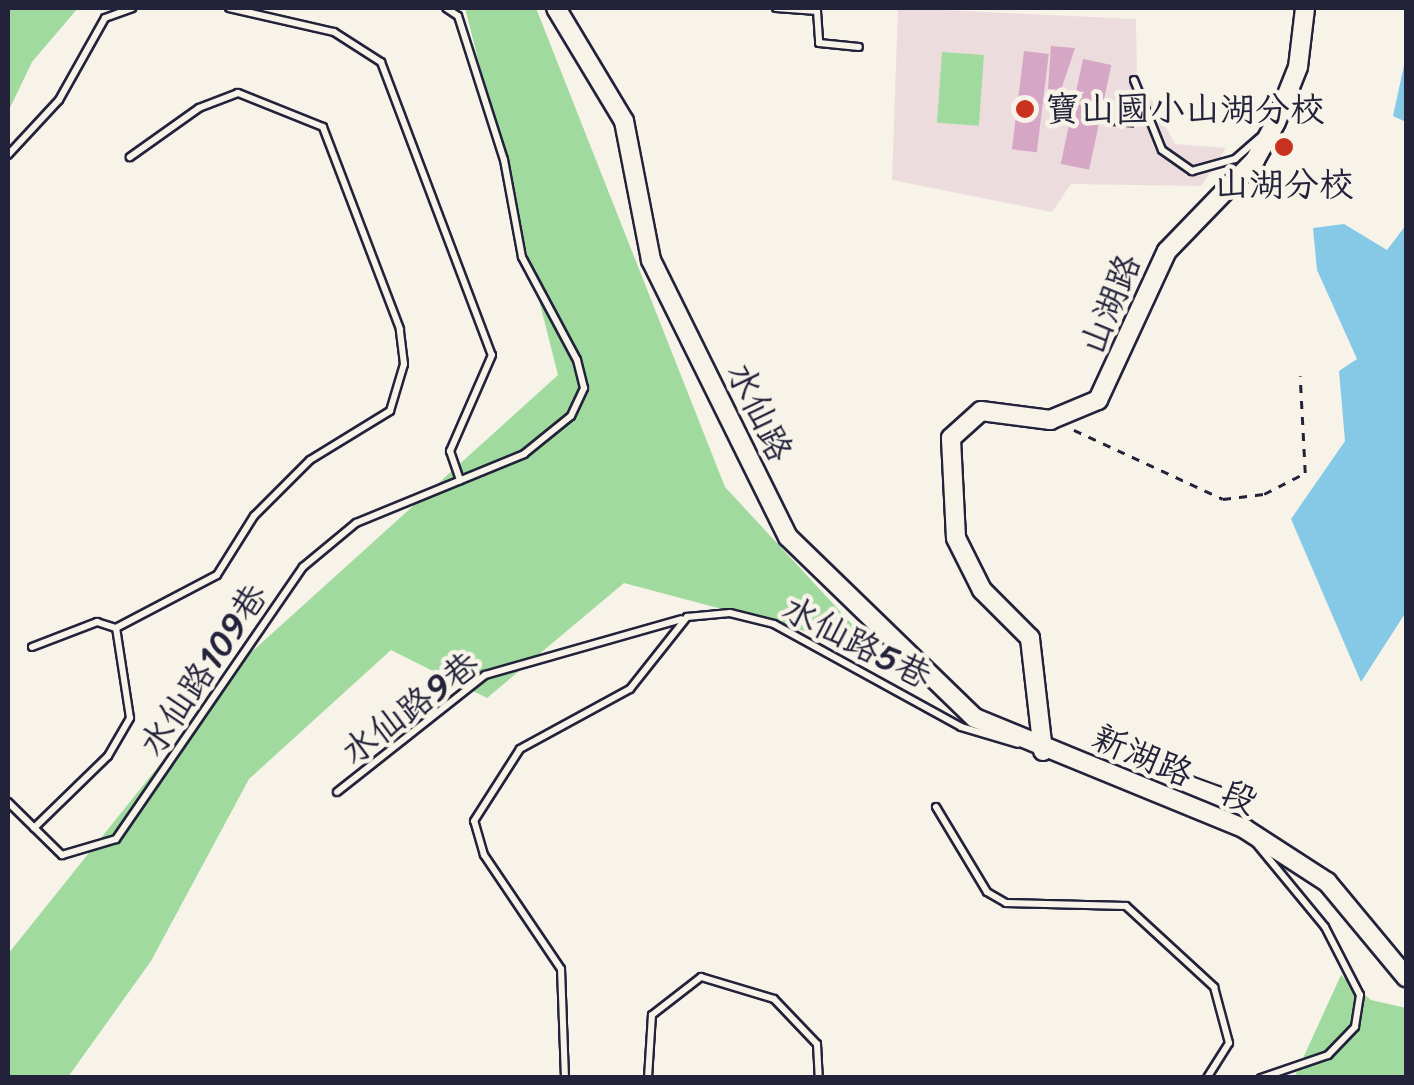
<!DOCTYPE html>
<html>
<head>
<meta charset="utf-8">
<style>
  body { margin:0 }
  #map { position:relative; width:1414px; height:1085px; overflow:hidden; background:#f7f3e8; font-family:Sriracha,"LXGW WenKai TC",sans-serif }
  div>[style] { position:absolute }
  .built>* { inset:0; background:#eddcde }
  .green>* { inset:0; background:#a1da9f; transform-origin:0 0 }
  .water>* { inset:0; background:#86c9e7 }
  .building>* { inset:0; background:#d6a6c5; transform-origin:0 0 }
  .path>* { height:2.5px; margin-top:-1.25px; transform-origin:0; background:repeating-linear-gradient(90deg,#22223b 0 8px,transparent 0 16px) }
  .roads { filter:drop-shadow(2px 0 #22223b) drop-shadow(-2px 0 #22223b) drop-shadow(0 2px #22223b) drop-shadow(0 -2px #22223b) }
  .service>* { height:6px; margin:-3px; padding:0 3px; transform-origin:3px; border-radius:3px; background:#f7f3e8 }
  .tertiary>* { height:18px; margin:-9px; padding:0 9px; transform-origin:9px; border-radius:9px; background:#f7f3e8 }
  .dots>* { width:28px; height:28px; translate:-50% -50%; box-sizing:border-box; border:5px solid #f7f3e8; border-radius:50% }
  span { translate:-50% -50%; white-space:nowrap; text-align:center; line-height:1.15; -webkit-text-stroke:9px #f7f3e8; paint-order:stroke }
  .poi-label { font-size:35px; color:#22223b }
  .left { translate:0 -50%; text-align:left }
  .street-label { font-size:35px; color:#22223b }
  .frame { position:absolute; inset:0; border:10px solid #22223b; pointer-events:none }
</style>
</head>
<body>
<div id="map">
  <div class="built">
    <div style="clip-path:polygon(898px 8px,1136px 19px,1137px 74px,1175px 144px,1226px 148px,1201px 186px,1071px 184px,1052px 212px,892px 180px)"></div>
  </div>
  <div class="green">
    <div style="clip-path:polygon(8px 8px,78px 8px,32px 62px,8px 112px)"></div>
    <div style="clip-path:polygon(465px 8px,536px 8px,725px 487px,876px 650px,624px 583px,487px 698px,391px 650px,249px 779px,151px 961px,68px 1077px,8px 1078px,8px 954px,246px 657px,558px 375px)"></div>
    <div style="left:942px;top:52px;width:42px;height:71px;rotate:4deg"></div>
    <div style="clip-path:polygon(1341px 975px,1371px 1000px,1406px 1008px,1406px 1077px,1294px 1078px)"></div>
  </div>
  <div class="water">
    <div style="clip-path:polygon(1406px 56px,1406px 122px,1393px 116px)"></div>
    <div style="clip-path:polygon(1344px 224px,1387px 250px,1406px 225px,1406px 612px,1361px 682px,1291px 519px,1345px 441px,1339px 371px,1357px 359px,1317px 270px,1313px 228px)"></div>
  </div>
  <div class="building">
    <div style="clip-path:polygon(1051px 46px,1075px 48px,1061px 90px,1048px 89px)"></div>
    <div style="left:1024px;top:51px;width:25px;height:99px;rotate:7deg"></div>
    <div style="left:1083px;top:59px;width:29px;height:107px;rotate:12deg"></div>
  </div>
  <div class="path">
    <div style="left:1110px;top:124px;width:31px;rotate:4deg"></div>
    <div style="left:1074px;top:430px;width:164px;rotate:24.8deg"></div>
    <div style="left:1223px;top:499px;width:41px;rotate:-7deg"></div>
    <div style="left:1264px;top:494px;width:46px;rotate:-27.1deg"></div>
    <div style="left:1305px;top:473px;width:97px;rotate:-93deg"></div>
  </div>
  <div class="roads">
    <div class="service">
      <div style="left:229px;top:8px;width:108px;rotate:12.9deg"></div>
      <div style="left:334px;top:32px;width:56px;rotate:32.6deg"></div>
      <div style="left:381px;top:62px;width:313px;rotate:69.3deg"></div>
      <div style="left:492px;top:355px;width:105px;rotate:113.6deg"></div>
      <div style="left:450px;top:451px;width:31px;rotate:71deg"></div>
      <div style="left:776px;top:8px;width:41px;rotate:4.2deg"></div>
      <div style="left:817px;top:11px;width:32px;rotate:86deg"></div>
      <div style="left:819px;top:43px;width:40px;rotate:5.7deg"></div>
      <div style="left:1134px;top:80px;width:75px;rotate:68.2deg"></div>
      <div style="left:1162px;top:150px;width:37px;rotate:35deg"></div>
      <div style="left:1192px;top:171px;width:45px;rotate:-15.6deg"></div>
      <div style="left:1235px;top:159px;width:33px;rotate:-41deg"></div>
      <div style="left:8px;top:155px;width:75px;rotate:-47.2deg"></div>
      <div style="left:59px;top:100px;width:94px;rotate:-60.7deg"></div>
      <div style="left:105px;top:18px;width:29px;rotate:-20deg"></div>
      <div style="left:32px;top:647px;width:70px;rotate:-21deg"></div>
      <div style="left:97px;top:622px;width:20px;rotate:18deg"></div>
      <div style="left:337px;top:792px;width:189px;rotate:-38.3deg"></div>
      <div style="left:485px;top:675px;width:204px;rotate:-15.9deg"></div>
      <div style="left:8px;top:802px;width:76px;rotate:44.5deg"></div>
      <div style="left:62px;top:855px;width:56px;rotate:-16.5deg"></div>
      <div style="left:116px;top:839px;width:330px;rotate:-55.5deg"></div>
      <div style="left:303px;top:567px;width:69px;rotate:-39.7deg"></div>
      <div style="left:356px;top:523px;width:182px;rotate:-22.3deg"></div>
      <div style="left:524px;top:454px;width:60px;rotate:-39deg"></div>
      <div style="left:571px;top:416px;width:31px;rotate:-65deg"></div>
      <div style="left:584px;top:388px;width:29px;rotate:-104deg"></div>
      <div style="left:577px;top:360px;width:117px;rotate:-118.1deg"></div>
      <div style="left:522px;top:257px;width:99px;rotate:-100.5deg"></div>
      <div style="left:504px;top:160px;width:151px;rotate:-107.7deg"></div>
      <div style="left:458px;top:16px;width:14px;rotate:-146deg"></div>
      <div style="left:936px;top:807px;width:99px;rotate:59deg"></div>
      <div style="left:987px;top:892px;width:22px;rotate:30deg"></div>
      <div style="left:1006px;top:903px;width:120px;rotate:1.4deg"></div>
      <div style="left:1126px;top:906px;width:120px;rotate:42.6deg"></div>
      <div style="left:1214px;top:987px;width:58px;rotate:75deg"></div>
      <div style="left:1229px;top:1043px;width:41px;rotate:122.2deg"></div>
      <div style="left:34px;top:828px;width:103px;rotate:-44.2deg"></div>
      <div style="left:108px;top:756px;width:44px;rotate:-59.9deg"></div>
      <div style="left:130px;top:718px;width:91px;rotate:-98.8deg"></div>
      <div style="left:116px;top:628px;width:114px;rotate:-27.7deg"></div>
      <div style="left:217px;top:575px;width:70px;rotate:-57.9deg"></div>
      <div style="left:254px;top:516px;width:79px;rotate:-45deg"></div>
      <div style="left:310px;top:460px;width:94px;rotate:-31.5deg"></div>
      <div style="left:390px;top:411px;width:49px;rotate:-73.4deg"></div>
      <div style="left:404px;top:364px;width:35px;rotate:-97deg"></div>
      <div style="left:400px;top:329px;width:216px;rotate:-110.9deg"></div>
      <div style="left:323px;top:127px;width:92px;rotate:-158.2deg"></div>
      <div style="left:238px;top:93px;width:42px;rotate:159deg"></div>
      <div style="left:199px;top:108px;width:85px;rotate:144.6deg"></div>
      <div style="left:1255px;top:842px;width:110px;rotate:50.5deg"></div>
      <div style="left:1325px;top:927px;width:76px;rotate:62.8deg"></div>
      <div style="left:1360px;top:995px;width:32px;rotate:99deg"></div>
      <div style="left:1355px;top:1027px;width:39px;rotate:134deg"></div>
      <div style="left:1328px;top:1055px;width:71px;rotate:161.1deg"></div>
      <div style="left:565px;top:1078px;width:109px;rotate:-92.1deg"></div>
      <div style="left:561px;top:969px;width:138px;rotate:-124deg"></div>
      <div style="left:484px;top:855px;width:35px;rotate:-106deg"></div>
      <div style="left:474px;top:821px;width:85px;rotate:-57.4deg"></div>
      <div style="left:520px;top:749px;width:125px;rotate:-28.6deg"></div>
      <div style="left:630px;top:689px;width:92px;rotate:-51.6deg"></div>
      <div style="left:687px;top:617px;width:43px;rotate:-5.3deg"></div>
      <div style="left:730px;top:613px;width:45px;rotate:14deg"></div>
      <div style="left:774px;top:624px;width:213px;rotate:28.8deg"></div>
      <div style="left:961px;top:727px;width:59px;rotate:16.6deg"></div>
      <div style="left:648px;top:1078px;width:63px;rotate:-86.4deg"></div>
      <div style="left:652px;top:1015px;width:62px;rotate:-37.8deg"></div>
      <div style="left:701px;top:977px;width:76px;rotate:16.8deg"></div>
      <div style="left:774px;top:999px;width:62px;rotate:46.3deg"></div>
      <div style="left:817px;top:1044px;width:34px;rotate:87deg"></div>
    </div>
    <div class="tertiary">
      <div style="left:556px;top:8px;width:132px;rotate:59deg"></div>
      <div style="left:624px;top:121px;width:142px;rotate:79deg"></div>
      <div style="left:651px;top:260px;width:309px;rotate:63.7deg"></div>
      <div style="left:788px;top:537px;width:260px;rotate:44.1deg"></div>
      <div style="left:975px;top:718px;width:292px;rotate:22.3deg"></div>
      <div style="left:1245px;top:829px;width:98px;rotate:32.9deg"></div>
      <div style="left:1327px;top:882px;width:124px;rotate:50.3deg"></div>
      <div style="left:1043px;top:751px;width:114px;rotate:-96.6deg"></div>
      <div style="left:1030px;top:638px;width:68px;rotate:-135deg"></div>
      <div style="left:982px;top:590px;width:58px;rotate:-116.6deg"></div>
      <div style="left:956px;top:538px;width:100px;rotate:-92.9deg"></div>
      <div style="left:951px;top:438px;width:40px;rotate:-42deg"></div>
      <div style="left:981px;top:411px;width:70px;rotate:7.4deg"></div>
      <div style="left:1050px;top:420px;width:52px;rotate:-22.6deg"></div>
      <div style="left:1098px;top:400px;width:164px;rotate:-65.2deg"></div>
      <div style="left:1167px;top:251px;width:127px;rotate:-46deg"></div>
      <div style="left:1255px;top:160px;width:43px;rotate:-61.1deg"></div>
      <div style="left:1276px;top:122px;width:59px;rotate:-68.2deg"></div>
      <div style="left:1298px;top:67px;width:59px;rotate:-83.2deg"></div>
    </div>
  </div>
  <div class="dots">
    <div style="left:1025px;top:109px;background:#c8321e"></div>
    <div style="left:1284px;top:147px;background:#c8321e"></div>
  </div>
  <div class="poi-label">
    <span class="left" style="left:1045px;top:109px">寶山國小山湖分校</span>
    <span style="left:1284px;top:184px">山湖分校</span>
  </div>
  <div class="street-label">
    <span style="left:1110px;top:304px;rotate:-68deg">山湖路</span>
    <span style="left:760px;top:412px;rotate:64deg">水仙路</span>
    <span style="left:857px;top:642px;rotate:27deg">水仙路5巷</span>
    <span style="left:203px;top:670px;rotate:-56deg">水仙路109巷</span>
    <span style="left:410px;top:708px;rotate:-37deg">水仙路9巷</span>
    <span style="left:1175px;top:769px;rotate:23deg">新湖路一段</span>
  </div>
  <div class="frame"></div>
</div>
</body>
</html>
